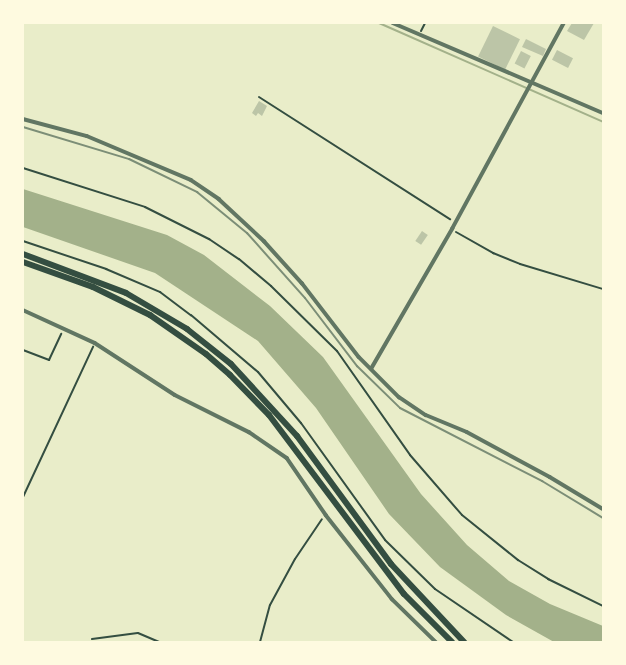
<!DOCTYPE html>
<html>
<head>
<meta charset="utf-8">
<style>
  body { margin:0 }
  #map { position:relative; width:626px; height:665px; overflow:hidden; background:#e9edc9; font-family:"Exo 2",sans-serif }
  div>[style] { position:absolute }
  .water>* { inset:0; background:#a3b18a }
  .stream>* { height:2px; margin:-1px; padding:0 1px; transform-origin:1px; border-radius:1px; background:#a3b18a }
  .building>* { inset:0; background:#bcc5a7; transform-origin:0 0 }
  .path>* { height:2px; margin:-1px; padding:0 1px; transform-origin:1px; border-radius:1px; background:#344e41 }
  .minor>* { height:3.5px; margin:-1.75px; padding:0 1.75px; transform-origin:1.75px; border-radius:1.75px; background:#617663 }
  .trunk>* { height:6px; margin:-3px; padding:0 3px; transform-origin:3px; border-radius:3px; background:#344e41 }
  .rail>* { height:2px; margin:-1px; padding:0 1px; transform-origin:1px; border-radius:1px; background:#7c8e77 }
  span { translate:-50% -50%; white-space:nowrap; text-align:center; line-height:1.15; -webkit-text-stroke:7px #fefae0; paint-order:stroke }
  .frame { position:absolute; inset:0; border:24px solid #fefae0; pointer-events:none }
</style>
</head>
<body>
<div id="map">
  <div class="water">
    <div style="clip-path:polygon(23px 189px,167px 235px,204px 255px,270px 306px,323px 357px,421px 494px,467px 545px,509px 581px,550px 604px,603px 626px,603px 642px,554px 642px,506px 615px,440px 567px,389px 514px,316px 408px,258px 341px,155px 273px,23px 227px)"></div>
  </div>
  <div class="stream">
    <div style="left:379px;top:23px;width:245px;rotate:23.8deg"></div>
  </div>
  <div class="building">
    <div style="clip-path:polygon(572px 23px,594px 23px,584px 40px,567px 31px)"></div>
    <div style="left:493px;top:26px;width:30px;height:34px;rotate:26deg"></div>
    <div style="clip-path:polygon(526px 39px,546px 49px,543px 56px,522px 47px)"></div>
    <div style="left:557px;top:50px;width:18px;height:11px;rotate:27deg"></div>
    <div style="left:521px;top:51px;width:11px;height:14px;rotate:27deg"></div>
    <div style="clip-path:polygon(259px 101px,267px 106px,262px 116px,258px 113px,256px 116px,252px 113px)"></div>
    <div style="left:422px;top:231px;width:7px;height:12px;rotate:34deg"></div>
  </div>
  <div class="path">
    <div style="left:421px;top:31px;width:9px;rotate:-63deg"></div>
    <div style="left:259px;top:97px;width:227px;rotate:32.6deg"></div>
    <div style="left:23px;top:168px;width:128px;rotate:17.7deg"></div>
    <div style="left:145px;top:207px;width:72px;rotate:26.6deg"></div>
    <div style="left:209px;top:239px;width:36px;rotate:34deg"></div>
    <div style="left:239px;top:259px;width:42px;rotate:40.2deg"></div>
    <div style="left:271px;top:286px;width:93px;rotate:44.6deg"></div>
    <div style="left:337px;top:351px;width:127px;rotate:54.9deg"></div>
    <div style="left:410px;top:455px;width:79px;rotate:49.1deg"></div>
    <div style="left:462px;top:515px;width:72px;rotate:38.8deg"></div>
    <div style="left:518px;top:560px;width:36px;rotate:32deg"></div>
    <div style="left:548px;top:579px;width:61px;rotate:26.1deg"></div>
    <div style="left:456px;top:232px;width:43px;rotate:29.6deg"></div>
    <div style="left:493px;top:253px;width:29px;rotate:22deg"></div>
    <div style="left:520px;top:264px;width:87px;rotate:16.8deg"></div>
    <div style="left:23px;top:241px;width:88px;rotate:18.6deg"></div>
    <div style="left:106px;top:269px;width:59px;rotate:23.1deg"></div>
    <div style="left:160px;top:292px;width:39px;rotate:37deg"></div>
    <div style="left:191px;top:315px;width:88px;rotate:40.4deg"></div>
    <div style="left:258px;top:372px;width:67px;rotate:49.9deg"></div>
    <div style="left:301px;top:423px;width:144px;rotate:54.3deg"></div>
    <div style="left:385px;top:540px;width:70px;rotate:44.4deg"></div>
    <div style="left:435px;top:589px;width:94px;rotate:34.2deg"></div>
    <div style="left:23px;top:350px;width:28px;rotate:21deg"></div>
    <div style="left:49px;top:360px;width:29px;rotate:-65deg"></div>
    <div style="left:23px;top:497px;width:166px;rotate:-65deg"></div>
    <div style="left:92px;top:639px;width:46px;rotate:-7.4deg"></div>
    <div style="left:138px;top:633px;width:23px;rotate:23deg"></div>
    <div style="left:260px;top:642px;width:38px;rotate:-75deg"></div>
    <div style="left:270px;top:605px;width:52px;rotate:-61.5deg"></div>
    <div style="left:295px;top:559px;width:48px;rotate:-56deg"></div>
  </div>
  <div class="minor">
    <div style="left:393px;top:23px;width:228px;rotate:23.2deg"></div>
    <div style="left:23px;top:119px;width:66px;rotate:14.9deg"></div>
    <div style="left:87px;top:136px;width:113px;rotate:22.9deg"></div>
    <div style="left:191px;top:180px;width:34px;rotate:34deg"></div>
    <div style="left:219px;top:199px;width:62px;rotate:43deg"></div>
    <div style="left:264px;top:241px;width:57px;rotate:47.9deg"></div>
    <div style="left:302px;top:283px;width:93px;rotate:52.4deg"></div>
    <div style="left:359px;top:357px;width:57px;rotate:45deg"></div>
    <div style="left:399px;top:397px;width:32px;rotate:34deg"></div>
    <div style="left:426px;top:415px;width:44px;rotate:22.5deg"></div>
    <div style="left:467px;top:432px;width:94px;rotate:28.5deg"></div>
    <div style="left:550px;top:477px;width:62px;rotate:31.1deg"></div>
    <div style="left:23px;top:310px;width:79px;rotate:24.6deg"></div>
    <div style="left:95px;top:343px;width:95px;rotate:33deg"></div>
    <div style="left:175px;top:395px;width:83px;rotate:26.6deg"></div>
    <div style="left:249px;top:432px;width:46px;rotate:34.4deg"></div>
    <div style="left:287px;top:458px;width:69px;rotate:55.6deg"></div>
    <div style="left:326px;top:515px;width:107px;rotate:51.8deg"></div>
    <div style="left:392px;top:599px;width:62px;rotate:44.3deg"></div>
    <div style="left:371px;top:369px;width:162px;rotate:-59.9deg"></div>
    <div style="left:452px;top:229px;width:234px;rotate:-61.5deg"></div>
  </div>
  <div class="trunk">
    <div style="left:23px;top:254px;width:110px;rotate:20.7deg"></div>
    <div style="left:126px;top:293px;width:71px;rotate:30.5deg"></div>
    <div style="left:187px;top:329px;width:56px;rotate:38.5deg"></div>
    <div style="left:231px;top:364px;width:98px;rotate:47.5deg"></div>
    <div style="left:297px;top:436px;width:159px;rotate:53.7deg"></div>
    <div style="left:391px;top:564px;width:107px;rotate:46.9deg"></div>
    <div style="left:23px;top:262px;width:74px;rotate:19.7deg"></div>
    <div style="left:93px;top:287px;width:64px;rotate:26.2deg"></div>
    <div style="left:150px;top:315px;width:68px;rotate:34.9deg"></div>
    <div style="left:206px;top:354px;width:32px;rotate:41deg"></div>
    <div style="left:230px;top:375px;width:56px;rotate:45.7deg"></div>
    <div style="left:269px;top:415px;width:224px;rotate:53deg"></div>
    <div style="left:404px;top:594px;width:68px;rotate:45deg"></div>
  </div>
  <div class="rail">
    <div style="left:23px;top:127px;width:111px;rotate:16.8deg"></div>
    <div style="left:129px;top:159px;width:76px;rotate:25.9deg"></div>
    <div style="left:197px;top:192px;width:65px;rotate:39.4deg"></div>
    <div style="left:247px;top:233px;width:87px;rotate:48.3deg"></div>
    <div style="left:305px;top:298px;width:86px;rotate:52.6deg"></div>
    <div style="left:357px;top:366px;width:60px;rotate:44.3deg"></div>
    <div style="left:400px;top:408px;width:160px;rotate:27.2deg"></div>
    <div style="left:542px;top:481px;width:71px;rotate:31.2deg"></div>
  </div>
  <div class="frame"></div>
</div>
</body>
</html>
